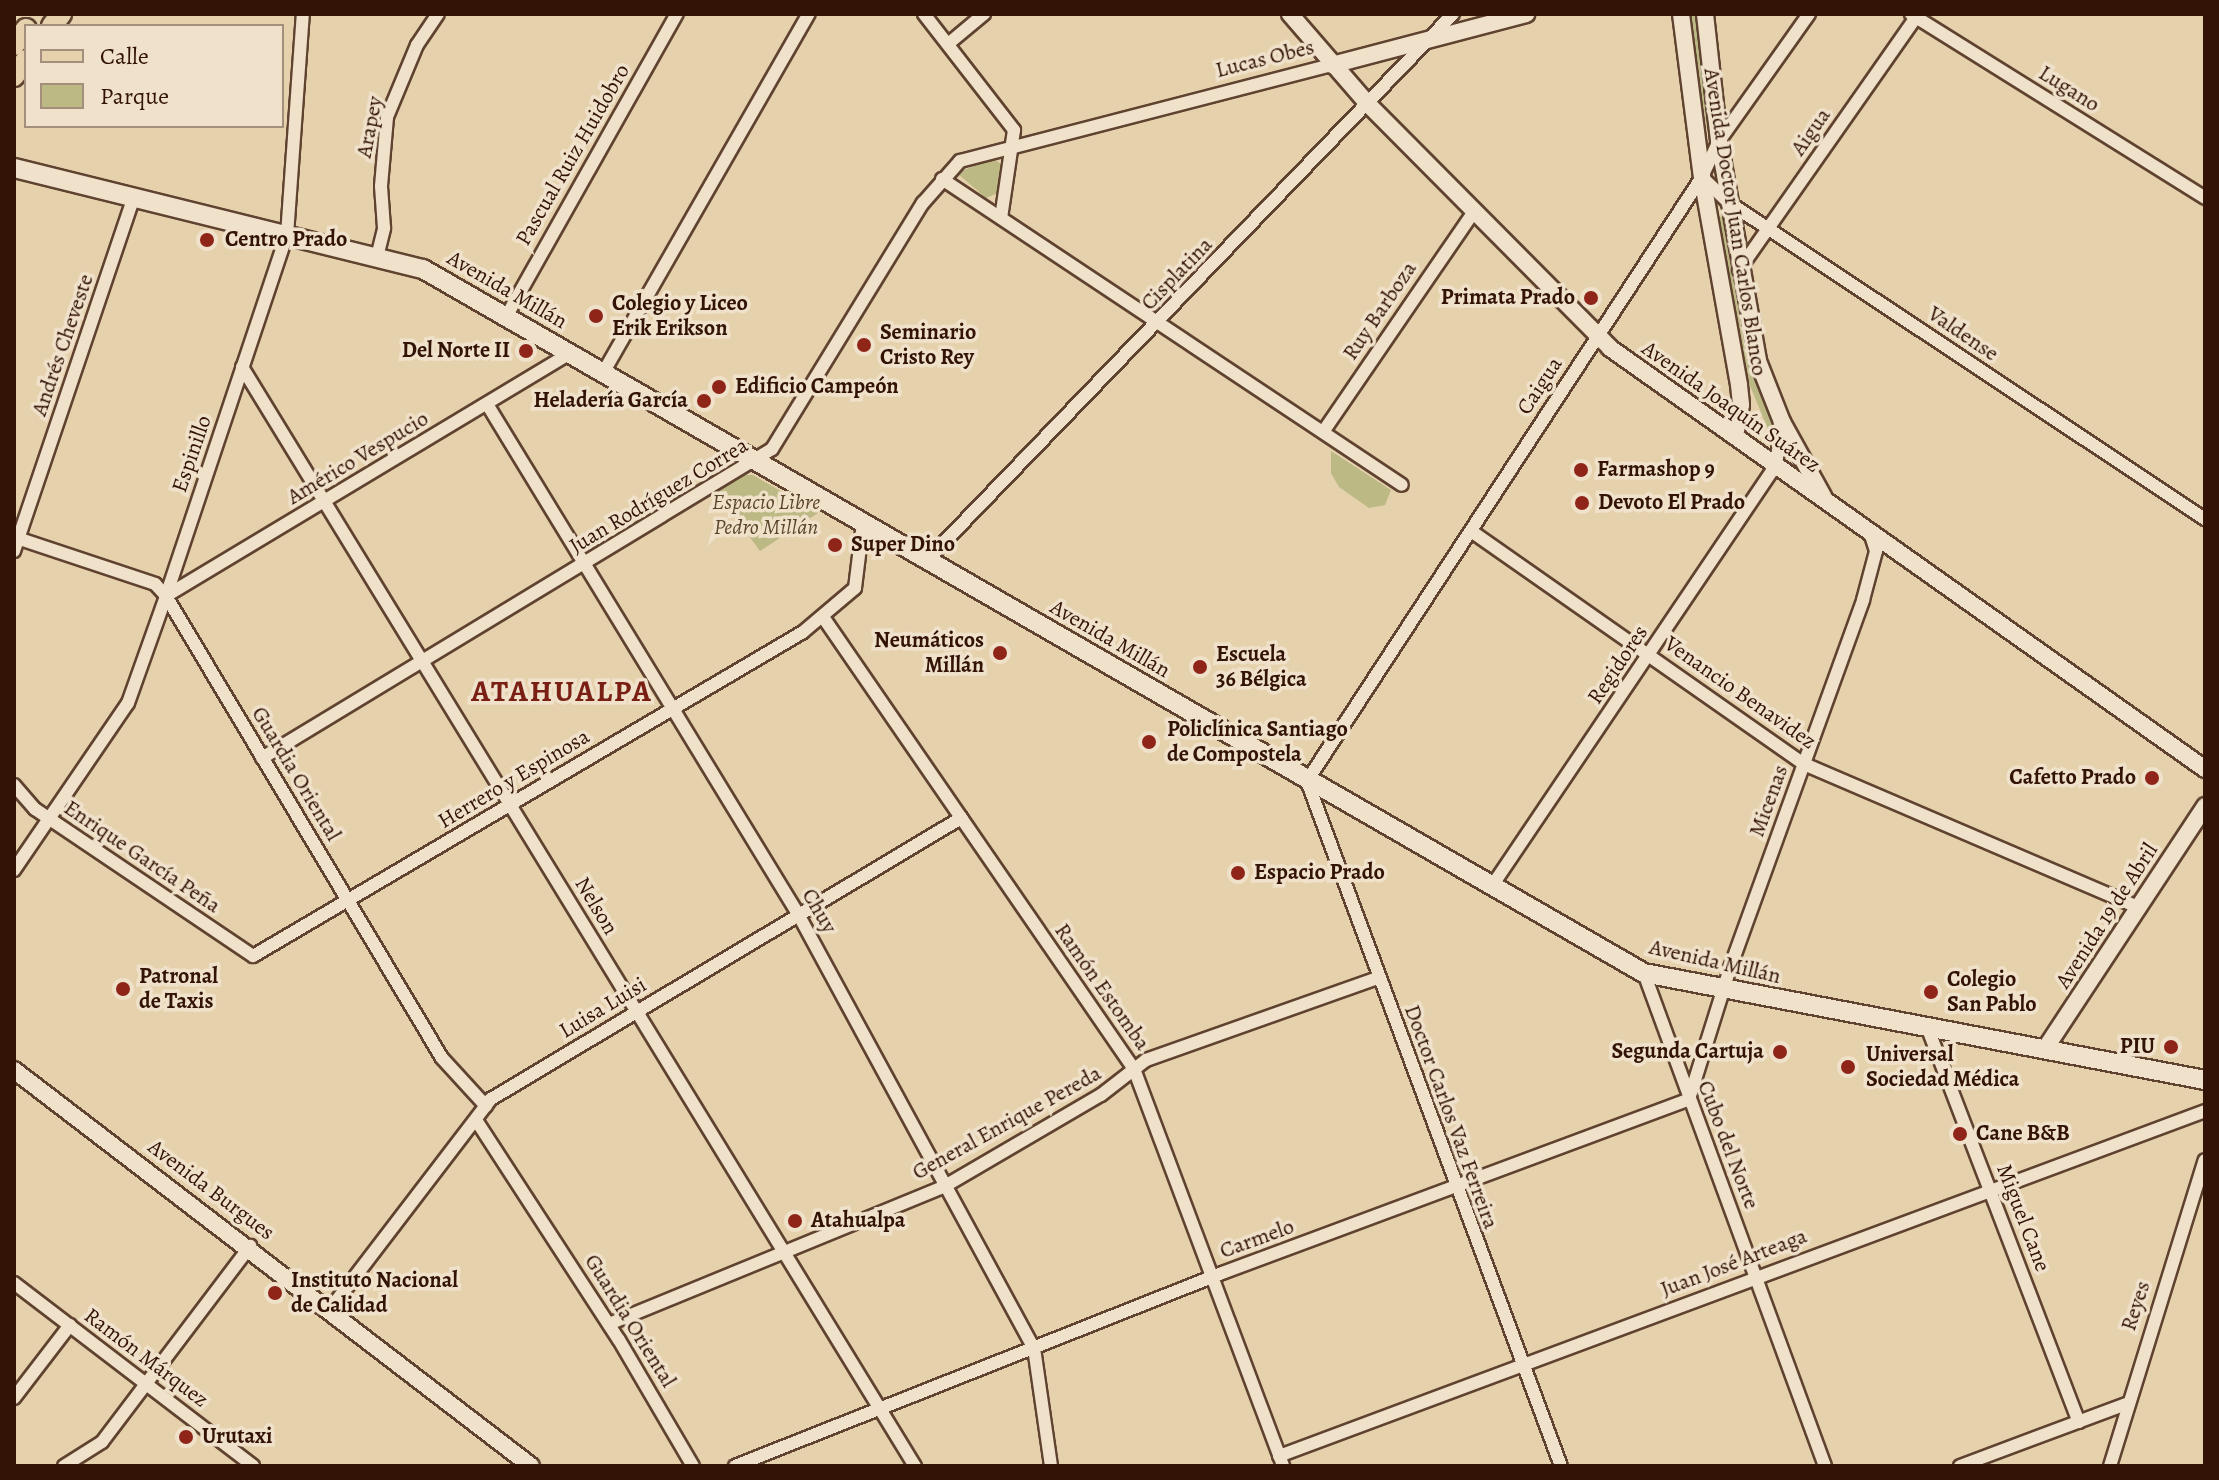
<!DOCTYPE html>
<html>
<head>
<meta charset="utf-8">
<style>
  body { margin:0 }
  #map { position:relative; width:2219px; height:1480px; overflow:hidden; background:#e6d1ad; font-family:Alegreya,serif }
  div>[style] { position:absolute }
  .green>* { inset:0; background:#bcb985 }
  .roads { filter:drop-shadow(2px 0 #5f422f) drop-shadow(-2px 0 #5f422f) drop-shadow(0 2px #5f422f) drop-shadow(0 -2px #5f422f) }
  .minor>* { height:12px; margin:-6px; padding:0 6px; transform-origin:6px; border-radius:6px; background:#efe1ca }
  .tertiary>* { height:16px; margin:-8px; padding:0 8px; transform-origin:8px; border-radius:8px; background:#efe1ca }
  .secondary>* { height:18px; margin:-9px; padding:0 9px; transform-origin:9px; border-radius:9px; background:#efe1ca }
  .primary>* { height:20px; margin:-10px; padding:0 10px; transform-origin:10px; border-radius:10px; background:#e6d1ad }
  .dots>* { width:22px; height:22px; translate:-50% -50%; box-sizing:border-box; border:4px solid #efe1ca; border-radius:50% }
  span { translate:-50% -50%; white-space:nowrap; text-align:center; line-height:1.15; -webkit-text-stroke:7px #efe1ca; paint-order:stroke }
  .street-label { font-size:22px; color:#321305 }
  .poi-label { font-size:22px; color:#321305; font-weight:700 }
  .left { translate:0 -50%; text-align:left }
  .right { translate:-100% -50%; text-align:right }
  .park-label { font-size:22px; color:#5b452b; font-style:italic }
  .district-label { font-size:30px; color:#7a1f14; font-weight:700; letter-spacing:2px }
  .frame { position:absolute; inset:0; border:16px solid #321305; pointer-events:none }
  .legend { position:absolute; left:24px; top:24px; width:260px; height:104px; box-sizing:border-box; background:#efe1ca; border:2px solid #a38f7b; margin:0; padding:10px 14px; list-style:none; font-size:24px; color:#321305 }
  .legend li { display:flex; align-items:center; gap:16px; height:40px }
  .legend b { width:40px; border:2px solid #a38f7b }
</style>
</head>
<body>
<div id="map">
  <div class="green">
    <div style="clip-path:polygon(1689px 14px,1698px 14px,1711px 128px,1707px 131px)"></div>
    <div style="clip-path:polygon(993px 158px,1002px 165px,998px 193px,986px 198px,957px 173px)"></div>
    <div style="clip-path:polygon(1722px 216px,1744px 344px,1776px 429px,1769px 432px,1735px 349px,1717px 219px)"></div>
    <div style="clip-path:polygon(1331px 451px,1391px 490px,1385px 505px,1369px 508px,1339px 487px,1331px 473px)"></div>
    <div style="clip-path:polygon(742px 475px,753px 475px,818px 513px,760px 551px,716px 491px)"></div>
  </div>
  <div class="roads">
    <div class="minor">
      <div style="left:924px;top:14px;width:147px;rotate:52.2deg"></div>
      <div style="left:1014px;top:130px;width:89px;rotate:98.4deg"></div>
      <div style="left:1911px;top:14px;width:347px;rotate:32deg"></div>
      <div style="left:948px;top:44px;width:47px;rotate:-39.8deg"></div>
      <div style="left:1702px;top:177px;width:36px;rotate:44deg"></div>
      <div style="left:1728px;top:202px;width:573px;rotate:33.61deg"></div>
      <div style="left:942px;top:179px;width:552px;rotate:33.63deg"></div>
      <div style="left:377px;top:257px;width:30px;rotate:-76deg"></div>
      <div style="left:384px;top:228px;width:42px;rotate:-94.1deg"></div>
      <div style="left:381px;top:186px;width:69px;rotate:-85deg"></div>
      <div style="left:387px;top:117px;width:78px;rotate:-67.4deg"></div>
      <div style="left:417px;top:45px;width:37px;rotate:-56deg"></div>
      <div style="left:1739px;top:270px;width:309px;rotate:-55deg"></div>
      <div style="left:506px;top:317px;width:348px;rotate:-60.6deg"></div>
      <div style="left:242px;top:367px;width:1289px;rotate:58.52deg"></div>
      <div style="left:603px;top:373px;width:414px;rotate:-60.2deg"></div>
      <div style="left:487px;top:404px;width:597px;rotate:58.62deg"></div>
      <div style="left:798px;top:914px;width:494px;rotate:61.5deg"></div>
      <div style="left:1034px;top:1348px;width:119px;rotate:81.8deg"></div>
      <div style="left:1323px;top:432px;width:265px;rotate:-55.6deg"></div>
      <div style="left:1471px;top:531px;width:406px;rotate:35deg"></div>
      <div style="left:1804px;top:764px;width:363px;rotate:23.2deg"></div>
      <div style="left:14px;top:537px;width:149px;rotate:18.4deg"></div>
      <div style="left:155px;top:584px;width:16px;rotate:47deg"></div>
      <div style="left:166px;top:596px;width:538px;rotate:59.15deg"></div>
      <div style="left:442px;top:1058px;width:65px;rotate:47.5deg"></div>
      <div style="left:14px;top:551px;width:374px;rotate:-71.3deg"></div>
      <div style="left:927px;top:560px;width:758px;rotate:-46.07deg"></div>
      <div style="left:166px;top:596px;width:470px;rotate:-31deg"></div>
      <div style="left:823px;top:617px;width:549px;rotate:55.47deg"></div>
      <div style="left:1134px;top:1069px;width:424px;rotate:69.4deg"></div>
      <div style="left:262px;top:758px;width:596px;rotate:-31.21deg"></div>
      <div style="left:772px;top:449px;width:289px;rotate:-58.5deg"></div>
      <div style="left:923px;top:203px;width:56px;rotate:-48.6deg"></div>
      <div style="left:960px;top:161px;width:384px;rotate:-14.5deg"></div>
      <div style="left:14px;top:785px;width:32px;rotate:49deg"></div>
      <div style="left:35px;top:809px;width:263px;rotate:34deg"></div>
      <div style="left:253px;top:956px;width:638px;rotate:-30.5deg"></div>
      <div style="left:803px;top:632px;width:68px;rotate:-40.2deg"></div>
      <div style="left:855px;top:588px;width:65px;rotate:-83deg"></div>
      <div style="left:14px;top:870px;width:202px;rotate:-55.7deg"></div>
      <div style="left:128px;top:703px;width:114px;rotate:-70.4deg"></div>
      <div style="left:166px;top:596px;width:381px;rotate:-71.5deg"></div>
      <div style="left:287px;top:235px;width:222px;rotate:-85.9deg"></div>
      <div style="left:1492px;top:886px;width:508px;rotate:-56deg"></div>
      <div style="left:1776px;top:465px;width:43px;rotate:-82.1deg"></div>
      <div style="left:1644px;top:973px;width:525px;rotate:69.84deg"></div>
      <div style="left:1928px;top:1029px;width:421px;rotate:69deg"></div>
      <div style="left:1689px;top:1099px;width:137px;rotate:-72.6deg"></div>
      <div style="left:1730px;top:968px;width:391px;rotate:-70.1deg"></div>
      <div style="left:1863px;top:600px;width:51px;rotate:-75.1deg"></div>
      <div style="left:1876px;top:551px;width:19px;rotate:-108deg"></div>
      <div style="left:476px;top:1120px;width:262px;rotate:57deg"></div>
      <div style="left:619px;top:1340px;width:146px;rotate:59.6deg"></div>
      <div style="left:14px;top:1283px;width:301px;rotate:37.4deg"></div>
      <div style="left:331px;top:1308px;width:263px;rotate:-52.6deg"></div>
      <div style="left:491px;top:1099px;width:548px;rotate:-30.87deg"></div>
      <div style="left:609px;top:1324px;width:363px;rotate:-22.3deg"></div>
      <div style="left:945px;top:1186px;width:181px;rotate:-30.3deg"></div>
      <div style="left:1101px;top:1095px;width:57px;rotate:-37.9deg"></div>
      <div style="left:1146px;top:1060px;width:246px;rotate:-19.5deg"></div>
      <div style="left:14px;top:1398px;width:92px;rotate:-52.5deg"></div>
      <div style="left:1279px;top:1456px;width:988px;rotate:-20.43deg"></div>
      <div style="left:64px;top:1466px;width:45px;rotate:-32.3deg"></div>
      <div style="left:102px;top:1442px;width:246px;rotate:-52.9deg"></div>
      <div style="left:735px;top:1466px;width:524px;rotate:-21.62deg"></div>
      <div style="left:1222px;top:1273px;width:498px;rotate:-20.4deg"></div>
      <div style="left:1561px;top:1466px;width:731px;rotate:-110.34deg"></div>
      <div style="left:1307px;top:781px;width:722px;rotate:-56.82deg"></div>
      <div style="left:1702px;top:177px;width:40px;rotate:-65deg"></div>
      <div style="left:1719px;top:141px;width:156px;rotate:-54.7deg"></div>
      <div style="left:1960px;top:1466px;width:177px;rotate:-20.5deg"></div>
      <div style="left:2110px;top:1466px;width:320px;rotate:-72.8deg"></div>
    </div>
    <div class="tertiary">
      <div style="left:1290px;top:14px;width:118px;rotate:49.1deg"></div>
      <div style="left:1367px;top:103px;width:345px;rotate:45.2deg"></div>
      <div style="left:1610px;top:348px;width:729px;rotate:35.28deg"></div>
      <div style="left:1681px;top:14px;width:164px;rotate:82.7deg"></div>
      <div style="left:1702px;top:177px;width:211px;rotate:79.9deg"></div>
      <div style="left:1739px;top:385px;width:20px;rotate:84deg"></div>
      <div style="left:1741px;top:405px;width:32px;rotate:101deg"></div>
      <div style="left:1705px;top:14px;width:128px;rotate:83.7deg"></div>
      <div style="left:1719px;top:141px;width:223px;rotate:79.9deg"></div>
      <div style="left:1758px;top:361px;width:66px;rotate:68.5deg"></div>
      <div style="left:1782px;top:422px;width:85px;rotate:61deg"></div>
      <div style="left:1332px;top:65px;width:201px;rotate:-14.7deg"></div>
      <div style="left:2045px;top:1049px;width:291px;rotate:-56.6deg"></div>
      <div style="left:14px;top:1070px;width:651px;rotate:37.45deg"></div>
    </div>
    <div class="secondary">
      <div style="left:14px;top:168px;width:421px;rotate:13.9deg"></div>
      <div style="left:423px;top:269px;width:1409px;rotate:29.97deg"></div>
      <div style="left:1644px;top:973px;width:571px;rotate:10.8deg"></div>
    </div>
    <div class="primary">
      <div style="left:52px;top:26px;width:15px;rotate:-53deg"></div>
      <div style="left:14px;top:45px;width:20px;rotate:-53deg"></div>
      <div style="left:14px;top:76px;width:20px;rotate:-53deg"></div>
    </div>
  </div>
  <div class="dots">
    <div style="left:207px;top:240px;background:#8f2418"></div>
    <div style="left:1591px;top:298px;background:#8f2418"></div>
    <div style="left:596px;top:316px;background:#8f2418"></div>
    <div style="left:864px;top:345px;background:#8f2418"></div>
    <div style="left:526px;top:351px;background:#8f2418"></div>
    <div style="left:719px;top:387px;background:#8f2418"></div>
    <div style="left:704px;top:401px;background:#8f2418"></div>
    <div style="left:1581px;top:470px;background:#8f2418"></div>
    <div style="left:1582px;top:503px;background:#8f2418"></div>
    <div style="left:835px;top:545px;background:#8f2418"></div>
    <div style="left:1000px;top:653px;background:#8f2418"></div>
    <div style="left:1200px;top:667px;background:#8f2418"></div>
    <div style="left:1149px;top:742px;background:#8f2418"></div>
    <div style="left:2152px;top:778px;background:#8f2418"></div>
    <div style="left:1238px;top:873px;background:#8f2418"></div>
    <div style="left:123px;top:989px;background:#8f2418"></div>
    <div style="left:1931px;top:992px;background:#8f2418"></div>
    <div style="left:2171px;top:1047px;background:#8f2418"></div>
    <div style="left:1780px;top:1052px;background:#8f2418"></div>
    <div style="left:1848px;top:1067px;background:#8f2418"></div>
    <div style="left:1960px;top:1134px;background:#8f2418"></div>
    <div style="left:795px;top:1221px;background:#8f2418"></div>
    <div style="left:275px;top:1293px;background:#8f2418"></div>
    <div style="left:186px;top:1437px;background:#8f2418"></div>
  </div>
  <div class="street-label">
    <span style="left:1265px;top:59px;rotate:-14deg">Lucas Obes</span>
    <span style="left:2069px;top:89px;rotate:32deg">Lugano</span>
    <span style="left:370px;top:127px;rotate:-79deg">Arapey</span>
    <span style="left:1811px;top:132px;rotate:-55deg">Aigua</span>
    <span style="left:573px;top:155px;rotate:-60deg">Pascual Ruiz Huidobro</span>
    <span style="left:1735px;top:222px;rotate:81deg">Avenida Doctor Juan Carlos Blanco</span>
    <span style="left:1177px;top:274px;rotate:-46deg">Cisplatina</span>
    <span style="left:507px;top:290px;rotate:30deg">Avenida Millán</span>
    <span style="left:1380px;top:311px;rotate:-56deg">Ruy Barboza</span>
    <span style="left:1963px;top:334px;rotate:34deg">Valdense</span>
    <span style="left:63px;top:345px;rotate:-71deg">Andrés Cheveste</span>
    <span style="left:1540px;top:386px;rotate:-57deg">Caigua</span>
    <span style="left:1731px;top:407px;rotate:35deg">Avenida Joaquín Suárez</span>
    <span style="left:192px;top:454px;rotate:-71deg">Espinillo</span>
    <span style="left:358px;top:458px;rotate:-31deg">Américo Vespucio</span>
    <span style="left:659px;top:496px;rotate:-31deg">Juan Rodríguez Correa</span>
    <span style="left:1110px;top:639px;rotate:30deg">Avenida Millán</span>
    <span style="left:1618px;top:665px;rotate:-56deg">Regidores</span>
    <span style="left:1740px;top:693px;rotate:35deg">Venancio Benavidez</span>
    <span style="left:296px;top:774px;rotate:59deg">Guardia Oriental</span>
    <span style="left:514px;top:779px;rotate:-31deg">Herrero y Espinosa</span>
    <span style="left:1769px;top:801px;rotate:-70deg">Micenas</span>
    <span style="left:142px;top:857px;rotate:34deg">Enrique García Peña</span>
    <span style="left:596px;top:906px;rotate:59deg">Nelson</span>
    <span style="left:819px;top:911px;rotate:60deg">Chuy</span>
    <span style="left:2107px;top:916px;rotate:-57deg">Avenida 19 de Abril</span>
    <span style="left:1715px;top:962px;rotate:13deg">Avenida Millán</span>
    <span style="left:1102px;top:987px;rotate:55deg">Ramón Estomba</span>
    <span style="left:603px;top:1008px;rotate:-31deg">Luisa Luisi</span>
    <span style="left:1451px;top:1117px;rotate:70deg">Doctor Carlos Vaz Ferreira</span>
    <span style="left:1007px;top:1123px;rotate:-29deg">General Enrique Pereda</span>
    <span style="left:1728px;top:1145px;rotate:69deg">Cubo del Norte</span>
    <span style="left:211px;top:1190px;rotate:37deg">Avenida Burgues</span>
    <span style="left:2023px;top:1218px;rotate:69deg">Miguel Cane</span>
    <span style="left:1257px;top:1239px;rotate:-20deg">Carmelo</span>
    <span style="left:1734px;top:1263px;rotate:-21deg">Juan José Arteaga</span>
    <span style="left:2136px;top:1306px;rotate:-72deg">Reyes</span>
    <span style="left:630px;top:1321px;rotate:58deg">Guardia Oriental</span>
    <span style="left:146px;top:1358px;rotate:37deg">Ramón Márquez</span>
  </div>
  <div class="poi-label">
    <span class="left" style="left:225px;top:240px">Centro Prado</span>
    <span class="right" style="left:1575px;top:298px">Primata Prado</span>
    <span class="left" style="left:612px;top:316px">Colegio y Liceo<br>Erik Erikson</span>
    <span class="left" style="left:880px;top:345px">Seminario<br>Cristo Rey</span>
    <span class="right" style="left:510px;top:351px">Del Norte II</span>
    <span class="left" style="left:735px;top:387px">Edificio Campeón</span>
    <span class="right" style="left:688px;top:401px">Heladería García</span>
    <span class="left" style="left:1597px;top:470px">Farmashop 9</span>
    <span class="left" style="left:1598px;top:503px">Devoto El Prado</span>
    <span class="left" style="left:851px;top:545px">Super Dino</span>
    <span class="right" style="left:984px;top:653px">Neumáticos<br>Millán</span>
    <span class="left" style="left:1216px;top:667px">Escuela<br>36 Bélgica</span>
    <span class="left" style="left:1167px;top:742px">Policlínica Santiago<br>de Compostela</span>
    <span class="right" style="left:2136px;top:778px">Cafetto Prado</span>
    <span class="left" style="left:1254px;top:873px">Espacio Prado</span>
    <span class="left" style="left:139px;top:989px">Patronal<br>de Taxis</span>
    <span class="left" style="left:1947px;top:992px">Colegio<br>San Pablo</span>
    <span class="right" style="left:2155px;top:1047px">PIU</span>
    <span class="right" style="left:1764px;top:1052px">Segunda Cartuja</span>
    <span class="left" style="left:1866px;top:1067px">Universal<br>Sociedad Médica</span>
    <span class="left" style="left:1976px;top:1134px">Cane B&amp;B</span>
    <span class="left" style="left:811px;top:1221px">Atahualpa</span>
    <span class="left" style="left:291px;top:1293px">Instituto Nacional<br>de Calidad</span>
    <span class="left" style="left:202px;top:1437px">Urutaxi</span>
  </div>
  <div class="park-label">
    <span style="left:766px;top:515px">Espacio Libre<br>Pedro Millán</span>
  </div>
  <div class="district-label">
    <span style="left:562px;top:691px">ATAHUALPA</span>
  </div>
  <div class="frame"></div>
  <ul class="legend">
  <li><b style="height:10px;background:#e6d1ad"></b>Calle</li>
  <li><b style="height:22px;background:#bcb985"></b>Parque</li>
  </ul>
</div>
</body>
</html>
